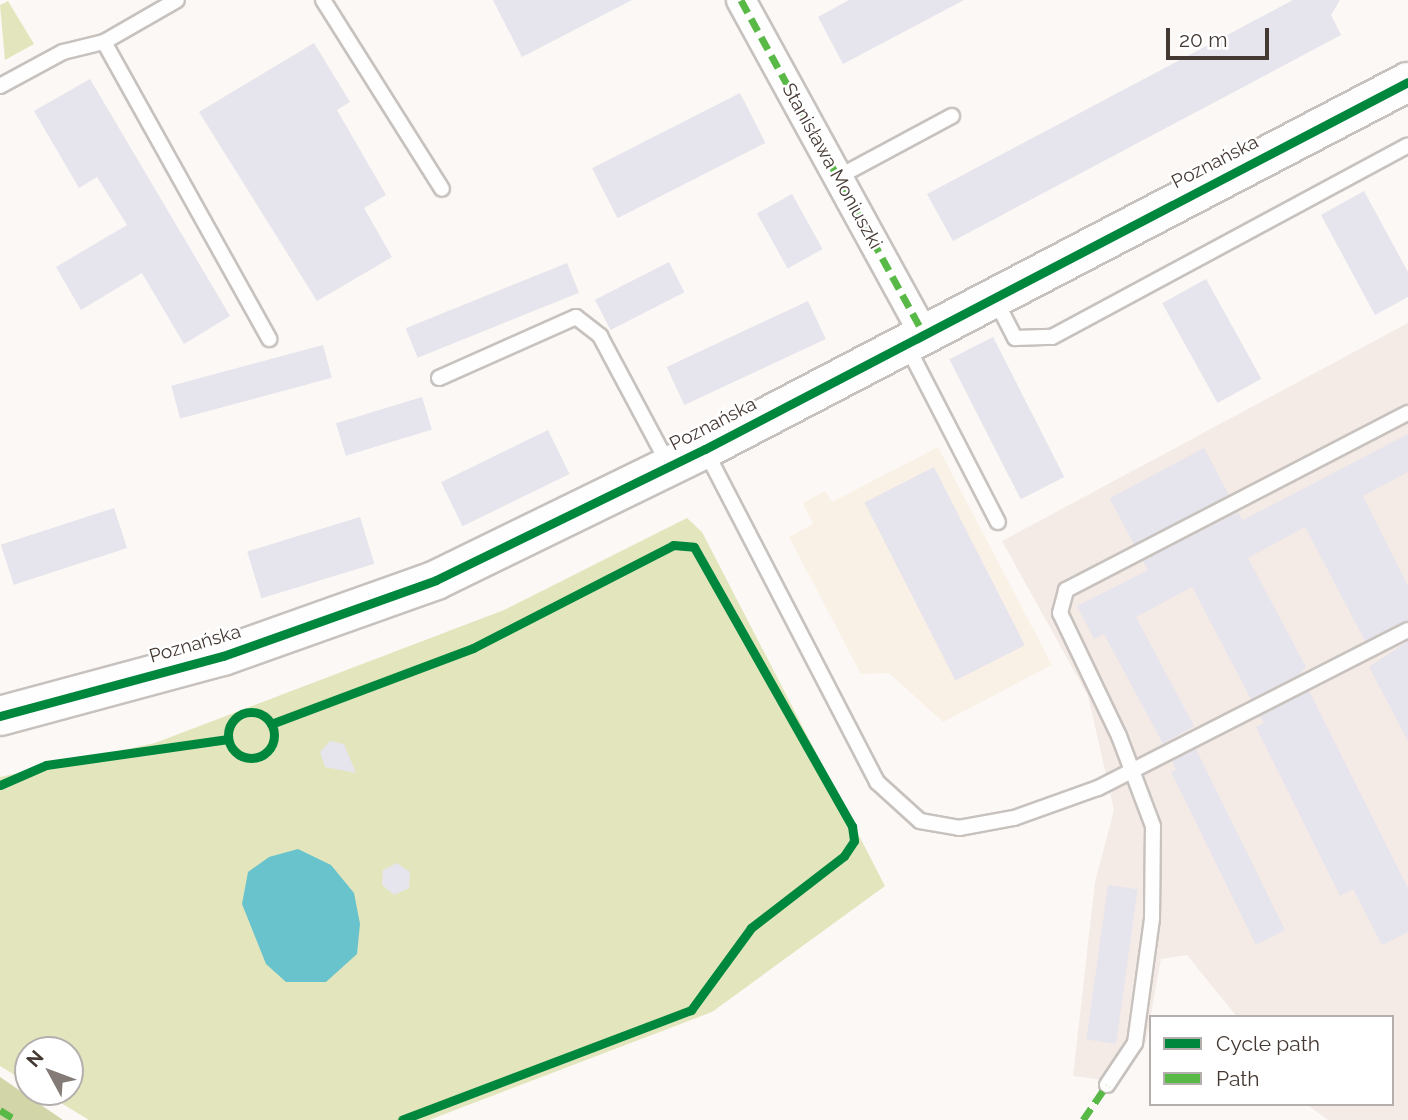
<!DOCTYPE html>
<html>
<head>
<meta charset="utf-8">
<style>
  body { margin:0 }
  #map { position:relative; width:1408px; height:1120px; overflow:hidden; background:#fbf8f6; font-family:Raleway,sans-serif }
  div>[style] { position:absolute }
  .commercial>* { inset:0; background:#faf1e6 }
  .built>* { inset:0; background:#f5ebe6 }
  .green>* { inset:0; background:#e3e6bd }
  .forest>* { inset:0; background:#d2d5a7 }
  .water>* { inset:0; background:#69c3cc }
  .building>* { inset:0; background:#e6e4ec; transform-origin:0 0 }
  .roads { filter:drop-shadow(2px 0 #c8c2be) drop-shadow(-2px 0 #c8c2be) drop-shadow(0 2px #c8c2be) drop-shadow(0 -2px #c8c2be) }
  .lane>* { height:14px; margin:-7px; padding:0 7px; transform-origin:7px; border-radius:7px; background:#fefefe }
  .street>* { height:28px; margin:-14px; padding:0 14px; transform-origin:14px; border-radius:14px; background:#fefefe }
  .secondary>* { height:38px; margin:-19px; padding:0 19px; transform-origin:19px; border-radius:19px; background:#fefefe }
  .quiet>* { height:7px; margin-top:-3.5px; transform-origin:0; background:repeating-linear-gradient(90deg,#58b947 0 14px,transparent 0 21px) }
  .cycleway>* { height:9px; margin:-4.5px; padding:0 4.5px; transform-origin:4.5px; border-radius:4.5px; background:#00873e }
  .cycleway>.ring { margin:-4.5px; padding:0; box-sizing:content-box; background:none; border:9px solid #00873e; border-radius:50% }
  span { translate:-50% -50%; white-space:nowrap; text-align:center; line-height:1.15; -webkit-text-stroke:5px #fff; paint-order:stroke }
  .street-label { font-size:19px; color:#443832 }
  .legend { position:absolute; left:1149px; top:1015px; width:245px; height:91px; box-sizing:border-box; background:#fff; border:2px solid #b4afad; margin:0; padding:9px 12px; list-style:none; font-size:21px; color:#443832 }
  .legend li { display:flex; align-items:center; gap:14px; height:35px }
  .legend b { width:35px; border:2px solid #b4afad }
  .north { position:absolute; left:14px; top:1036px; width:70px; height:70px; box-sizing:border-box; background:#fff; border:2px solid #b4afad; border-radius:50%; rotate:311deg; font-size:19px; font-weight:700; line-height:28px; text-align:center; color:#443832 }
  .north::after { content:''; display:block; margin:auto; width:24px; height:32px; background:#847b77; clip-path:polygon(50% 0,100% 100%,50% 72%,0 100%) }
  .scale { position:absolute; left:1166px; top:28px; width:103px; height:32px; box-sizing:border-box; border:4px solid #443832; border-top:0; padding-left:9px; font-size:21px; line-height:24px; white-space:nowrap; color:#443832; -webkit-text-stroke:5px #fff; paint-order:stroke }
</style>
</head>
<body>
<div id="map">
  <div class="commercial">
    <div style="clip-path:polygon(938px 447px,1052px 665px,943px 722px,889px 673px,861px 674px,789px 537px,813px 524px,803px 503px,825px 491px,832px 502px)"></div>
  </div>
  <div class="built">
    <div style="clip-path:polygon(1408px 323px,1408px 1120px,1328px 1120px,1306px 1104px,1392px 1104px,1392px 1017px,1237px 1017px,1187px 955px,1161px 959px,1146px 1042px,1119px 1082px,1073px 1076px,1095px 882px,1114px 810px,1088px 696px,1002px 541px)"></div>
  </div>
  <div class="green">
    <div style="clip-path:polygon(8px 1px,34px 44px,5px 60px,0 5px)"></div>
    <div style="clip-path:polygon(687px 518px,702px 532px,885px 886px,712px 1012px,429px 1120px,89px 1120px,43px 1092px,70px 1092px,70px 1050px,28px 1050px,28px 1083px,0 1066px,0 777px,155px 743px,504px 610px)"></div>
  </div>
  <div class="forest">
    <div style="clip-path:polygon(0 1077px,63px 1120px,0 1120px)"></div>
  </div>
  <div class="water">
    <div style="clip-path:polygon(298px 849px,331px 865px,354px 893px,360px 924px,357px 954px,326px 982px,286px 982px,266px 964px,242px 904px,248px 872px,269px 857px)"></div>
  </div>
  <div class="building">
    <div style="clip-path:polygon(493px 0,632px 0,522px 57px)"></div>
    <div style="clip-path:polygon(849px 0,964px 0,843px 64px,818px 17px)"></div>
    <div style="clip-path:polygon(1293px 0,1340px 0,1331px 15px,1341px 35px,953px 241px,927px 194px)"></div>
    <div style="clip-path:polygon(314px 43px,350px 102px,337px 110px,386px 195px,364px 208px,392px 257px,317px 301px,199px 112px)"></div>
    <div style="clip-path:polygon(90px 79px,230px 316px,184px 344px,142px 273px,81px 310px,56px 267px,127px 225px,97px 177px,79px 188px,34px 111px)"></div>
    <div style="left:740px;top:93px;width:56px;height:166px;rotate:63deg"></div>
    <div style="clip-path:polygon(1364px 191px,1408px 272px,1408px 297px,1375px 315px,1321px 215px)"></div>
    <div style="left:792px;top:194px;width:63px;height:40px;rotate:61deg"></div>
    <div style="left:669px;top:262px;width:34px;height:83px;rotate:63deg"></div>
    <div style="left:567px;top:263px;width:32px;height:174px;rotate:68deg"></div>
    <div style="left:1206px;top:279px;width:114px;height:50px;rotate:61deg"></div>
    <div style="left:808px;top:301px;width:42px;height:156px;rotate:65deg"></div>
    <div style="left:993px;top:337px;width:157px;height:49px;rotate:63deg"></div>
    <div style="left:323px;top:345px;width:34px;height:157px;rotate:75deg"></div>
    <div style="left:422px;top:397px;width:34px;height:90px;rotate:73deg"></div>
    <div style="left:548px;top:430px;width:49px;height:119px;rotate:64deg"></div>
    <div style="clip-path:polygon(1408px 434px,1408px 472px,1363px 496px,1408px 586px,1408px 620px,1365px 641px,1305px 527px,1248px 558px,1306px 667px,1299px 675px,1251px 699px,1192px 587px,1136px 617px,1194px 726px,1163px 744px,1104px 634px,1094px 639px,1077px 606px,1148px 570px,1143px 561px,1238px 512px,1243px 520px)"></div>
    <div style="left:1204px;top:448px;width:53px;height:107px;rotate:62deg"></div>
    <div style="left:934px;top:467px;width:200px;height:78px;rotate:63deg"></div>
    <div style="left:114px;top:508px;width:42px;height:119px;rotate:72deg"></div>
    <div style="left:360px;top:517px;width:49px;height:118px;rotate:73deg"></div>
    <div style="clip-path:polygon(1408px 641px,1408px 741px,1369px 667px)"></div>
    <div style="clip-path:polygon(1309px 691px,1408px 888px,1408px 932px,1382px 945px,1353px 889px,1340px 896px,1256px 727px,1264px 723px,1260px 716px)"></div>
    <div style="clip-path:polygon(330px 741px,344px 744px,356px 773px,325px 767px,320px 752px)"></div>
    <div style="clip-path:polygon(1196px 749px,1285px 930px,1256px 945px,1171px 772px,1176px 770px,1172px 761px)"></div>
    <div style="clip-path:polygon(397px 863px,410px 872px,409px 888px,394px 895px,382px 885px,383px 870px)"></div>
    <div style="left:1108px;top:885px;width:30px;height:156px;rotate:8deg"></div>
  </div>
  <div class="roads">
    <div class="lane">
      <div style="left:323px;top:0;width:223px;rotate:57.8deg"></div>
      <div style="left:104px;top:42px;width:340px;rotate:60.9deg"></div>
      <div style="left:0;top:86px;width:72px;rotate:-28.4deg"></div>
      <div style="left:63px;top:52px;width:42px;rotate:-13.7deg"></div>
      <div style="left:104px;top:42px;width:84px;rotate:-29.9deg"></div>
      <div style="left:840px;top:176px;width:127px;rotate:-28.2deg"></div>
      <div style="left:995px;top:299px;width:44px;rotate:62.9deg"></div>
      <div style="left:1015px;top:338px;width:37px;rotate:-2deg"></div>
      <div style="left:1052px;top:337px;width:404px;rotate:-28.3deg"></div>
      <div style="left:907px;top:346px;width:198px;rotate:62.7deg"></div>
      <div style="left:439px;top:378px;width:150px;rotate:-24deg"></div>
      <div style="left:576px;top:317px;width:31px;rotate:38deg"></div>
      <div style="left:600px;top:336px;width:146px;rotate:61.9deg"></div>
      <div style="left:705px;top:450px;width:374px;rotate:62.6deg"></div>
      <div style="left:877px;top:782px;width:58px;rotate:42.2deg"></div>
      <div style="left:920px;top:821px;width:40px;rotate:10deg"></div>
      <div style="left:959px;top:828px;width:56px;rotate:-10.3deg"></div>
      <div style="left:1014px;top:818px;width:89px;rotate:-19.7deg"></div>
      <div style="left:1098px;top:788px;width:348px;rotate:-27deg"></div>
      <div style="left:1107px;top:1085px;width:50px;rotate:-56.3deg"></div>
      <div style="left:1135px;top:1043px;width:125px;rotate:-82.2deg"></div>
      <div style="left:1152px;top:919px;width:93px;rotate:-89.4deg"></div>
      <div style="left:1153px;top:826px;width:96px;rotate:-110.7deg"></div>
      <div style="left:1119px;top:736px;width:136px;rotate:-115.6deg"></div>
      <div style="left:1060px;top:613px;width:24px;rotate:-75deg"></div>
      <div style="left:1066px;top:590px;width:385px;rotate:-27.4deg"></div>
    </div>
    <div class="street">
      <div style="left:741px;top:0;width:379px;rotate:61.3deg"></div>
    </div>
    <div class="secondary">
      <div style="left:0;top:716px;width:231px;rotate:-15.1deg"></div>
      <div style="left:223px;top:656px;width:226px;rotate:-19.6deg"></div>
      <div style="left:436px;top:580px;width:299px;rotate:-26deg"></div>
      <div style="left:705px;top:449px;width:793px;rotate:-27.57deg"></div>
    </div>
  </div>
  <div class="quiet">
    <div style="left:741px;top:0;width:379px;rotate:61.3deg"></div>
    <div style="left:0;top:1110px;width:19px;rotate:32deg"></div>
    <div style="left:1083px;top:1120px;width:42px;rotate:-55.6deg"></div>
  </div>
  <div class="cycleway">
    <div class="ring" style="left:228px;top:712px;width:37px;height:37px"></div>
    <div style="left:0;top:716px;width:231px;rotate:-15.1deg"></div>
    <div style="left:223px;top:656px;width:226px;rotate:-19.6deg"></div>
    <div style="left:436px;top:580px;width:299px;rotate:-26deg"></div>
    <div style="left:705px;top:449px;width:793px;rotate:-27.57deg"></div>
    <div style="left:271px;top:724px;width:216px;rotate:-20.6deg"></div>
    <div style="left:473px;top:648px;width:225px;rotate:-27.2deg"></div>
    <div style="left:673px;top:545px;width:21px;rotate:5deg"></div>
    <div style="left:694px;top:547px;width:321px;rotate:60.5deg"></div>
    <div style="left:852px;top:826px;width:15px;rotate:82deg"></div>
    <div style="left:854px;top:841px;width:18px;rotate:124deg"></div>
    <div style="left:844px;top:856px;width:118px;rotate:142.3deg"></div>
    <div style="left:751px;top:928px;width:102px;rotate:126.2deg"></div>
    <div style="left:691px;top:1010px;width:309px;rotate:159.2deg"></div>
    <div style="left:0;top:785px;width:50px;rotate:-23.5deg"></div>
    <div style="left:46px;top:765px;width:184px;rotate:-8.1deg"></div>
  </div>
  <div class="street-label">
    <span style="left:1215px;top:162px;rotate:-27deg">Poznańska</span>
    <span style="left:832px;top:166px;rotate:61deg">Stanisława Moniuszki</span>
    <span style="left:713px;top:424px;rotate:-27deg">Poznańska</span>
    <span style="left:195px;top:644px;rotate:-16deg">Poznańska</span>
  </div>
  <ul class="legend">
  <li><b style="height:9px;background:#00873e"></b>Cycle path</li>
  <li><b style="height:9px;background:#58b947"></b>Path</li>
  </ul>
  <div class="north">N</div>
  <div class="scale">20 m</div>
</div>
</body>
</html>
